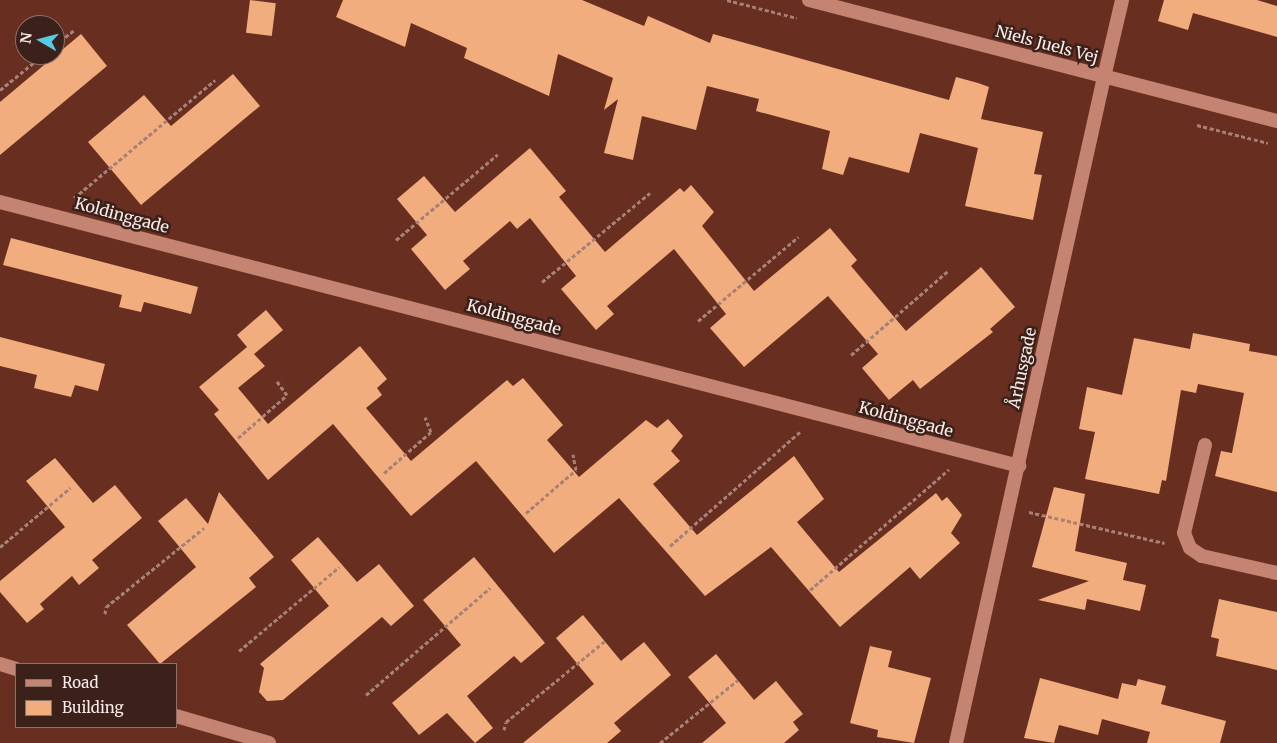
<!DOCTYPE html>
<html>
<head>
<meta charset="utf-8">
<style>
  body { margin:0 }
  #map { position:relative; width:1277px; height:743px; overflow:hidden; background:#682f21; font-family:Merriweather,serif }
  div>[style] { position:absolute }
  .building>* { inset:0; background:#f1ad7e; transform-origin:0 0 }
  .path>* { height:3px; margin-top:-1.5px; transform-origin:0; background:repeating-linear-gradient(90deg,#a78076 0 4px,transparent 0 6.5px) }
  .minor>* { height:14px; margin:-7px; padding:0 7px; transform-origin:7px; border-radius:7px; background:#c58472 }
  .tertiary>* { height:14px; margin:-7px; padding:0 7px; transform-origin:7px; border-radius:7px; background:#c58472 }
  span { translate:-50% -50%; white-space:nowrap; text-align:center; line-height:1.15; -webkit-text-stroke:5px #3b211a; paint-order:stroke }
  .street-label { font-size:16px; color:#fbece8 }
  .legend { position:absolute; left:15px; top:663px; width:162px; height:65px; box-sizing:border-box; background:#3b211a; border:1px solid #88726c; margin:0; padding:6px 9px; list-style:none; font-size:15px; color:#fbece8 }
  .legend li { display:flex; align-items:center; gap:10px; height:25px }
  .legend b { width:25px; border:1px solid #88726c }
  .north { position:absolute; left:15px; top:15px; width:50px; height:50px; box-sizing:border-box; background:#3b211a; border:1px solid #88726c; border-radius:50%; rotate:278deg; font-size:14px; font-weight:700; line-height:20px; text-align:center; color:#fbece8 }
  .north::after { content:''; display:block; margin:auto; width:18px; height:22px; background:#58c9e3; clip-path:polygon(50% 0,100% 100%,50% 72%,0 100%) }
</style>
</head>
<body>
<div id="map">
  <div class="building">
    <div style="left:250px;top:0;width:26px;height:33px;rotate:7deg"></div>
    <div style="clip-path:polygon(343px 0,582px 0,644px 26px,648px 16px,710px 43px,713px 34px,949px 100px,956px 77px,978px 83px,989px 87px,981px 119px,1043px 132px,1034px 174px,1042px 175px,1033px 220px,965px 206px,978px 148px,920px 133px,909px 173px,849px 157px,843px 175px,822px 169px,830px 131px,756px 111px,759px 99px,707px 86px,696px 130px,642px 116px,633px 160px,604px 153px,618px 99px,604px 110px,613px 78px,558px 54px,549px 96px,464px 58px,467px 48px,411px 23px,405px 47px,336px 17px)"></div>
    <div style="clip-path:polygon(1164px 0,1257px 0,1277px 6px,1277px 37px,1193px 13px,1188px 30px,1158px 21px)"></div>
    <div style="clip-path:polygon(81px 34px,107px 66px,0 155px,0 102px)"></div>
    <div style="clip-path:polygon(233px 74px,260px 106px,141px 205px,88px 142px,144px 95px,171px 126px)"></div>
    <div style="clip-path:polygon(530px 148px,566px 191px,559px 197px,605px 252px,680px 188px,684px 192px,691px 185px,714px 212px,702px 226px,754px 291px,830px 228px,857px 260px,851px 266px,906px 331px,981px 267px,1015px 307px,990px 329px,993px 332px,920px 389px,913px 380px,889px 400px,862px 368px,878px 354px,828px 296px,744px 367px,710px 328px,726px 314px,674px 249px,607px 306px,614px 314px,596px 330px,561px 289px,576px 276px,530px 218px,517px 229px,510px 221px,463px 261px,470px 269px,445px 290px,411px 249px,427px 235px,397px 199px,424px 176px,455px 212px)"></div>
    <div style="clip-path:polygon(11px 238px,198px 287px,191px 314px,144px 302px,141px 312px,119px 307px,122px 295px,3px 265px)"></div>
    <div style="clip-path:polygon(266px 310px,283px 330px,254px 354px,265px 366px,238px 388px,268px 424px,360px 346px,387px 379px,377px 388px,382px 395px,366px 408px,411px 461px,507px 380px,513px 386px,523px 378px,563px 425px,547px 440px,579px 477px,646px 420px,657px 428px,668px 419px,683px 436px,671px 451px,680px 461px,653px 484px,697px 535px,794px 456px,824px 499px,797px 522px,839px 572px,936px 493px,942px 501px,947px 497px,962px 515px,951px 533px,960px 543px,920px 579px,910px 567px,840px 627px,771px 547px,705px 596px,619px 498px,554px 553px,476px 461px,411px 516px,333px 424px,268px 480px,214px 414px,219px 410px,199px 387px,247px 347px,237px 335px)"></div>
    <div style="clip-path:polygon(1193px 333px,1250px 344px,1249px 351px,1277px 356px,1277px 492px,1215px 476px,1221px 451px,1232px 453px,1244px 393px,1198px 384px,1196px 393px,1181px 390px,1166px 481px,1162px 480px,1159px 494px,1085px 479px,1095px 432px,1079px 429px,1087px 387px,1122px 395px,1134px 338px,1190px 349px)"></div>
    <div style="clip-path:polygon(0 337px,105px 364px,98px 391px,75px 385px,71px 397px,34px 388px,37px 375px,0 366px)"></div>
    <div style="clip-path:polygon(55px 458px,93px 503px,115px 485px,142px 518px,92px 560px,99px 568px,79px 585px,72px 576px,40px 604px,44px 609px,27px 623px,0 592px,0 581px,65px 527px,26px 481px)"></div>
    <div style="clip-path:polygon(1054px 487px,1085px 494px,1075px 551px,1127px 563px,1123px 580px,1146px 585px,1140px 611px,1087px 599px,1085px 610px,1038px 600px,1089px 581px,1032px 567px)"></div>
    <div style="clip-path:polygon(219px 492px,274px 557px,249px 578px,256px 587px,160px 664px,127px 625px,196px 567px,158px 521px,186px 498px,208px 524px)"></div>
    <div style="clip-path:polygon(318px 537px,357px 582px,379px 564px,414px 606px,391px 626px,382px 617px,283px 700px,267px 701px,259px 692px,264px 668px,260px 664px,329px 606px,291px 560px)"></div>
    <div style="clip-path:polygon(474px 557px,545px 643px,521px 663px,514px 656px,467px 696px,493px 728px,475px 743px,447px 713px,419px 735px,392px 703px,461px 645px,423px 600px)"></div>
    <div style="clip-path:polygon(1219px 599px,1277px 612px,1277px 670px,1216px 656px,1219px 639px,1211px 637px)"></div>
    <div style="clip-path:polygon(583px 615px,621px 661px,644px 642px,671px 675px,614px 723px,621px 731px,607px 743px,523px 743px,594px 684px,556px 638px)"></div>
    <div style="clip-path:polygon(870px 646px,892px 651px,888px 667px,931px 678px,914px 743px,877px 737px,878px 730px,850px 723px)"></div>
    <div style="clip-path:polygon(716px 654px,754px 700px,776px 681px,803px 714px,793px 722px,799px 730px,784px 743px,702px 743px,726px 723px,688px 677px)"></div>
    <div style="clip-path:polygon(1040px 678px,1118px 699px,1122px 683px,1136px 686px,1138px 679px,1166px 686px,1161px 704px,1226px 721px,1220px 743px,1147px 743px,1150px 732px,1102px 719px,1098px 735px,1059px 725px,1054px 743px,1024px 738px)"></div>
  </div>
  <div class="path">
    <div style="left:727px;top:0;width:72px;rotate:14.4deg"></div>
    <div style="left:55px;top:45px;width:24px;rotate:-38deg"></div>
    <div style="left:0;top:90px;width:55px;rotate:-39.1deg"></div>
    <div style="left:1197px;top:125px;width:73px;rotate:14.2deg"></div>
    <div style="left:74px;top:198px;width:184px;rotate:-39.9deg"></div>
    <div style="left:396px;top:240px;width:133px;rotate:-40.1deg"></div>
    <div style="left:542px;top:282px;width:140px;rotate:-39.5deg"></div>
    <div style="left:698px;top:321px;width:131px;rotate:-40deg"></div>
    <div style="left:851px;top:355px;width:128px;rotate:-40.9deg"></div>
    <div style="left:238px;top:438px;width:65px;rotate:-41.3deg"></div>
    <div style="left:287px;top:395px;width:17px;rotate:-126deg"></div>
    <div style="left:384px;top:473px;width:62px;rotate:-41.1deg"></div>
    <div style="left:431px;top:432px;width:16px;rotate:-112deg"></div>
    <div style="left:1029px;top:512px;width:139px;rotate:12.9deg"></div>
    <div style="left:526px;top:513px;width:66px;rotate:-40.7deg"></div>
    <div style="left:576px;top:470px;width:16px;rotate:-101deg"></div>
    <div style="left:670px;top:546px;width:174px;rotate:-41.3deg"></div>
    <div style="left:0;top:547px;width:92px;rotate:-40.1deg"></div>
    <div style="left:810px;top:590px;width:184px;rotate:-41deg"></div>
    <div style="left:105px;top:614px;width:7px;rotate:-82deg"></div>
    <div style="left:106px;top:607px;width:126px;rotate:-38.9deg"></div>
    <div style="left:239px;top:651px;width:131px;rotate:-40deg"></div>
    <div style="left:366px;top:695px;width:164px;rotate:-40.8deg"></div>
    <div style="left:504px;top:730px;width:8px;rotate:-76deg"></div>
    <div style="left:506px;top:722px;width:128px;rotate:-39.3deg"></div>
    <div style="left:660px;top:743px;width:100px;rotate:-38.9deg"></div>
  </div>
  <div class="minor">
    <div style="left:0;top:202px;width:1053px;rotate:14.52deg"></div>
    <div style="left:1205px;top:445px;width:90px;rotate:103.4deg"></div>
    <div style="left:1184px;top:533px;width:16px;rotate:68deg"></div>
    <div style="left:1190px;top:548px;width:14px;rotate:34deg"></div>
    <div style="left:1202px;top:556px;width:77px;rotate:12.8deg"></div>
    <div style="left:0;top:664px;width:17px;rotate:17deg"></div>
    <div style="left:176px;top:716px;width:97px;rotate:16.2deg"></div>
    <div style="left:956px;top:743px;width:682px;rotate:-77.47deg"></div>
  </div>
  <div class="tertiary">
    <div style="left:809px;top:0;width:483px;rotate:14.5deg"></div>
    <div style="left:1104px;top:77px;width:79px;rotate:-76.8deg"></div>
  </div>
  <div class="street-label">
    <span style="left:1047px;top:44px;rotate:15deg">Niels Juels Vej</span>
    <span style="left:122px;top:215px;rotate:15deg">Koldinggade</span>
    <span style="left:514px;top:317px;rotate:15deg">Koldinggade</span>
    <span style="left:1022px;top:368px;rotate:-78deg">Århusgade</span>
    <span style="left:906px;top:419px;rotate:15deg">Koldinggade</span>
  </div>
  <ul class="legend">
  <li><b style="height:6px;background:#c58472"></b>Road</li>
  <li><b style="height:14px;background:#f1ad7e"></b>Building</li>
  </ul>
  <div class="north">N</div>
</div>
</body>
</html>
